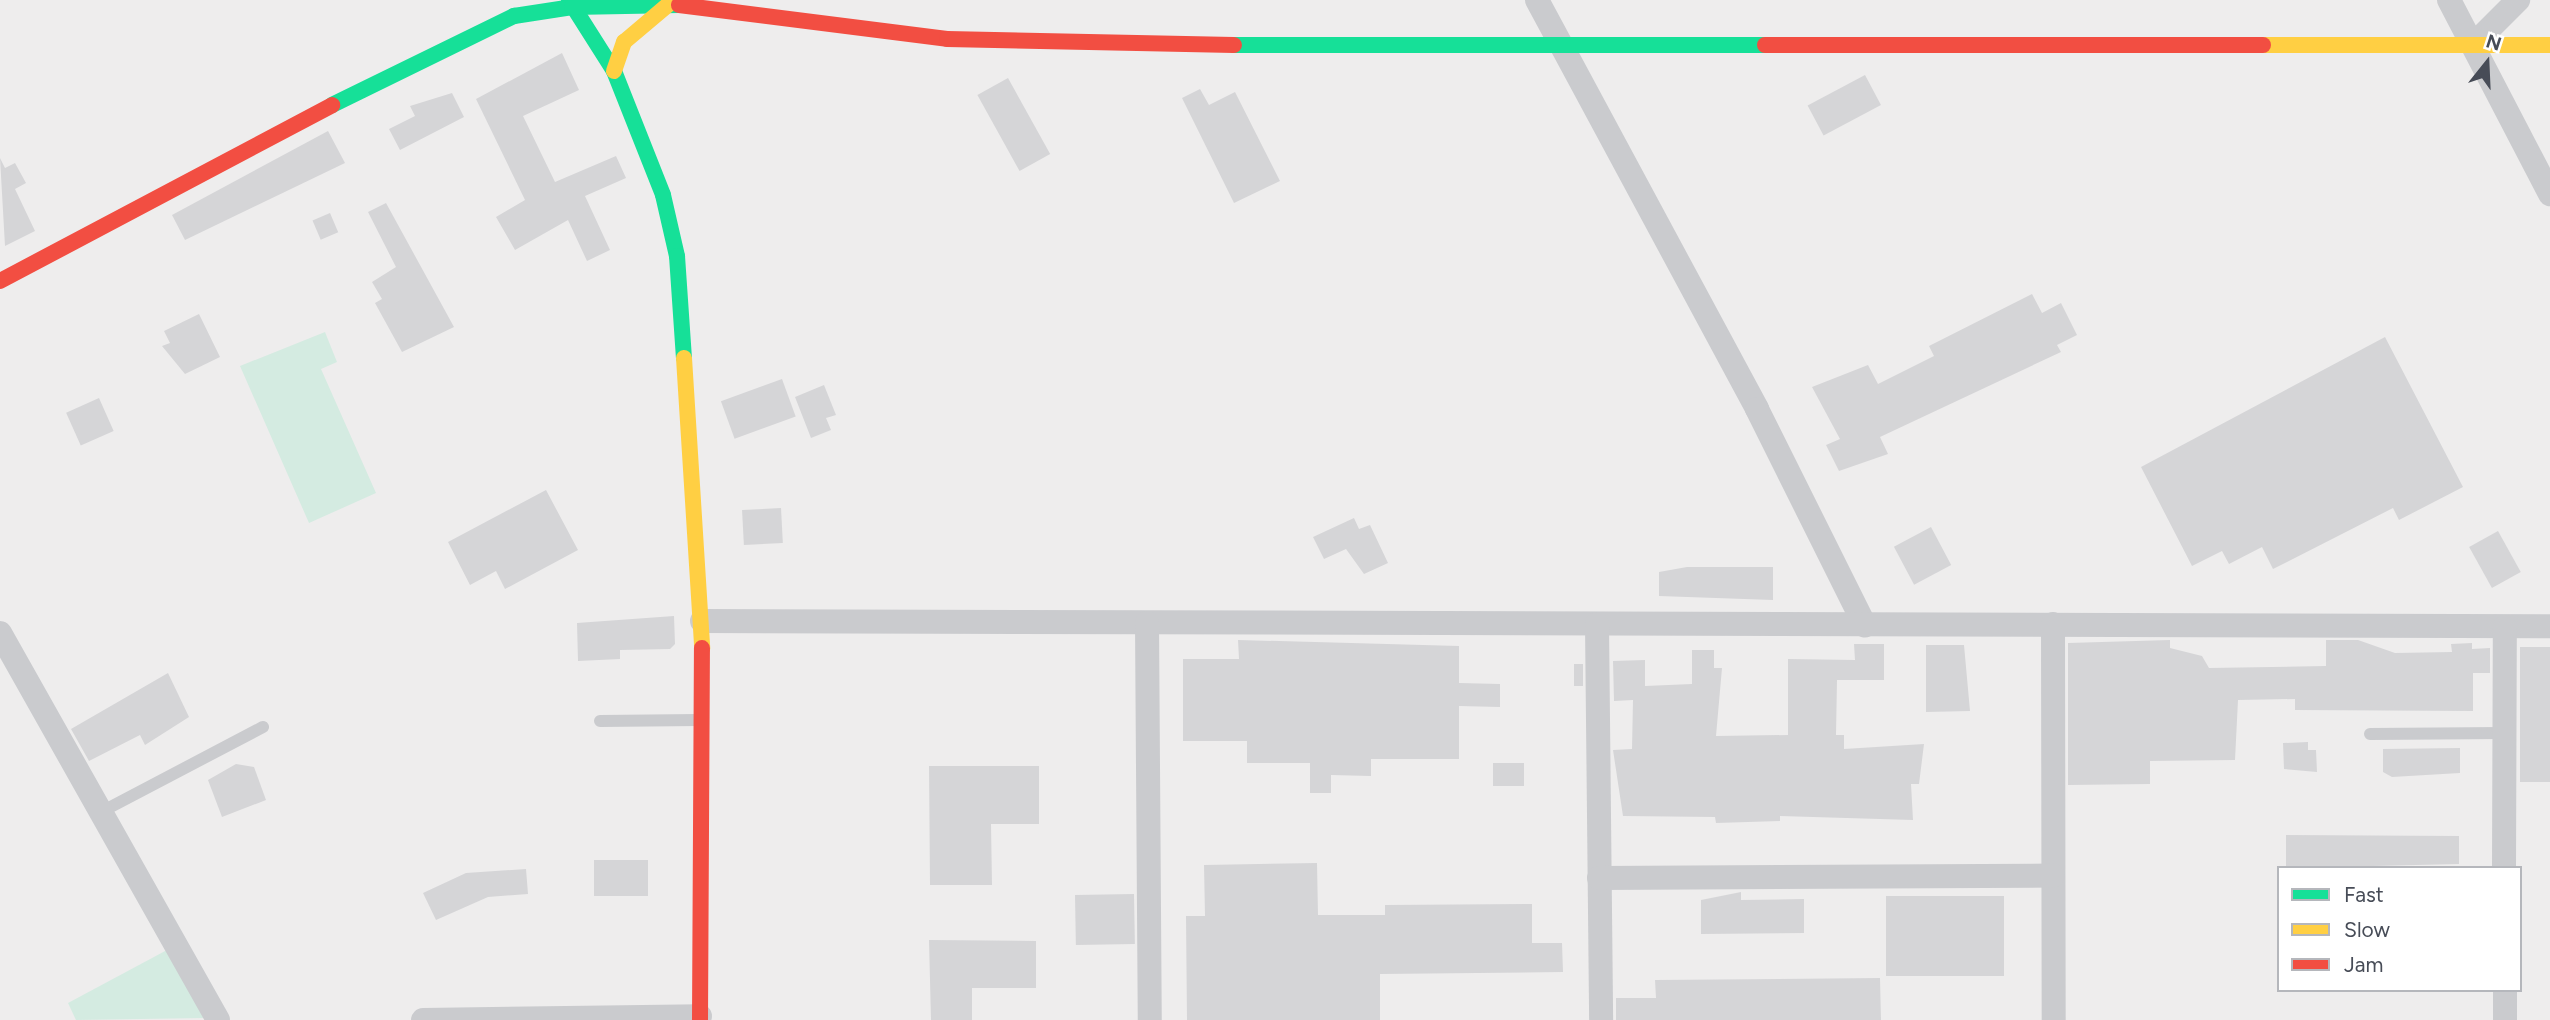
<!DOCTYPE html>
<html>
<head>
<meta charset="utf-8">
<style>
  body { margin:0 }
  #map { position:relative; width:2550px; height:1020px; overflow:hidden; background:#eeeded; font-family:Figtree,sans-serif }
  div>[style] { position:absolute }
  .green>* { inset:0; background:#d4ebe1 }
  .building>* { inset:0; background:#d5d5d7; transform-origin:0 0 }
  .lane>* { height:12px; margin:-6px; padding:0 6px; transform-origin:6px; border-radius:6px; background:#cacbce }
  .street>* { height:24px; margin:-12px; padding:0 12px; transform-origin:12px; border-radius:12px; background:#cacbce }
  .fast>* { height:16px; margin:-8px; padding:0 8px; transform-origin:8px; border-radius:8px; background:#16e098 }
  .slow>* { height:16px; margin:-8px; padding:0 8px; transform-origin:8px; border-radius:8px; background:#ffcf43 }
  .jam>* { height:16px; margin:-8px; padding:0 8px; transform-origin:8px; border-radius:8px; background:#f24e42 }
  span { translate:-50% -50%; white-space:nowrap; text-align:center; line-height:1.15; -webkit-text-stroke:5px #fff; paint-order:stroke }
  .legend { position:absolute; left:2277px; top:866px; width:245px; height:126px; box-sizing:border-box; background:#fff; border:2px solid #b5b7bc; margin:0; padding:9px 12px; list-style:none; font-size:21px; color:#474c57 }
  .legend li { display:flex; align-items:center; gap:14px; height:35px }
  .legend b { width:35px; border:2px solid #b5b7bc }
  .north { position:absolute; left:2452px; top:28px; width:70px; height:70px; -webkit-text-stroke:5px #fff; paint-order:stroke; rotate:18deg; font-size:19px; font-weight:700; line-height:28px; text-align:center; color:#474c57 }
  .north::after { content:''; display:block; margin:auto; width:24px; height:32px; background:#474c57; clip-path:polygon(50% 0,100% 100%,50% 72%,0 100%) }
</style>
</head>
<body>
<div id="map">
  <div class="green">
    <div style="clip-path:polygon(325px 332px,337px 362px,321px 369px,376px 493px,309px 523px,240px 366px)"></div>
    <div style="clip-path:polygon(167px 950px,205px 1018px,76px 1020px,68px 1003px)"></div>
  </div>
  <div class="building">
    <div style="clip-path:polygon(562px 53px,579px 90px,523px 116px,555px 182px,616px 156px,626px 178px,585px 196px,610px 250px,587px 261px,568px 220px,515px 250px,496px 217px,525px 200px,476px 99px)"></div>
    <div style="left:1865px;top:75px;width:34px;height:65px;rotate:62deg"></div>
    <div style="left:1008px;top:78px;width:87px;height:35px;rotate:61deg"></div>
    <div style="clip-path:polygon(1200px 89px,1209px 105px,1235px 92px,1280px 181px,1234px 203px,1182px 98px)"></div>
    <div style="clip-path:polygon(452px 93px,464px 117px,400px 150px,389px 129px,415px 116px,410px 106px)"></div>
    <div style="clip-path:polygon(328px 131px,345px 163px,185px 240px,172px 215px)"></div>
    <div style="clip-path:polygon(0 158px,5px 168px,15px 163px,26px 183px,15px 189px,35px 231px,5px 246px)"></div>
    <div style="clip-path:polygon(386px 203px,454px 327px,402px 352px,375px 303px,382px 299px,372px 282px,396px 267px,368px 212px)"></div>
    <div style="left:330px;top:213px;width:21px;height:19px;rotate:67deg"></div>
    <div style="clip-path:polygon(2032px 294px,2042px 313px,2061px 303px,2077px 335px,2057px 345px,2061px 352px,1880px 437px,1888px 454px,1839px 471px,1826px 445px,1840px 439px,1812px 387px,1868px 365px,1878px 384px,1934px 356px,1929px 346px)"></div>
    <div style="clip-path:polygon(199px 314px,220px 357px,185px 374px,162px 346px,170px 343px,164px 331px)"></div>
    <div style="clip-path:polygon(2385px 337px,2463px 487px,2399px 520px,2393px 508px,2273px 569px,2262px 547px,2229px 564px,2222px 551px,2192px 566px,2141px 467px)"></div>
    <div style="left:782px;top:379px;width:40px;height:65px;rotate:70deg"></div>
    <div style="clip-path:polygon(824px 385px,836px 415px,826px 418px,831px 430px,811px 438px,795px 397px)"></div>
    <div style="left:99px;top:398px;width:36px;height:36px;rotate:66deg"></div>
    <div style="clip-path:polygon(546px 490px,578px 550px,505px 589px,496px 571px,470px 585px,448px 542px)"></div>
    <div style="left:781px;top:508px;width:35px;height:39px;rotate:87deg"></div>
    <div style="clip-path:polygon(1354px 518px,1359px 529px,1370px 525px,1388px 563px,1364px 574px,1346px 549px,1324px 559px,1313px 537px)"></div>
    <div style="left:1931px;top:527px;width:43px;height:42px;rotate:62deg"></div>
    <div style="left:2498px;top:531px;width:47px;height:33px;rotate:61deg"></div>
    <div style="clip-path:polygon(1687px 567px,1773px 567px,1773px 600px,1659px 596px,1659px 572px)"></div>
    <div style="clip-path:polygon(674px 616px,675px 644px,670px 649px,620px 650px,620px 659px,578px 661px,577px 623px)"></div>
    <div style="clip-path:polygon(1238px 640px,1459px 646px,1459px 683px,1500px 684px,1500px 707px,1459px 706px,1459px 759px,1371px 759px,1371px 776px,1331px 775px,1331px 793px,1310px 793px,1310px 763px,1247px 763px,1247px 741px,1183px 741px,1183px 659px,1239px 659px)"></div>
    <div style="clip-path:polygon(2170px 640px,2170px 648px,2202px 656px,2209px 668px,2326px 666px,2326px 640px,2358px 640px,2395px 653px,2452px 652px,2451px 644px,2472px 643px,2472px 649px,2490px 648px,2490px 673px,2473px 673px,2473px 711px,2295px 710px,2295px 699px,2238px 700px,2235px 760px,2150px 761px,2150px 784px,2068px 785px,2068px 643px)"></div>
    <div style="clip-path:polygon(1854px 644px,1884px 644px,1884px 680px,1837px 680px,1836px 735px,1844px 735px,1844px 749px,1924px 744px,1919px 784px,1911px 784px,1913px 820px,1780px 816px,1780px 821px,1716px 823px,1715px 817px,1623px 816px,1613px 750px,1632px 749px,1633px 700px,1614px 701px,1613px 661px,1645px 660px,1645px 686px,1692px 684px,1692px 650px,1714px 650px,1714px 668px,1722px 668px,1716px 736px,1788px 735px,1788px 659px,1855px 660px)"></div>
    <div style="clip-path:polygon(1926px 645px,1964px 645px,1970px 711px,1926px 712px)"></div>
    <div style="left:2520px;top:647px;width:30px;height:135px"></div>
    <div style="left:1574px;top:664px;width:9px;height:22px"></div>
    <div style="clip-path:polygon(168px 673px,189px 717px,145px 745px,140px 735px,89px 761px,71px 729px)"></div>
    <div style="clip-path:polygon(2308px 742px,2308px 750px,2316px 750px,2317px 772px,2284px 769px,2283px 743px)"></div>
    <div style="clip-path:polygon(2460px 748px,2460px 773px,2392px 777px,2383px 772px,2383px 749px)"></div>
    <div style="left:1493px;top:763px;width:31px;height:23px"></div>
    <div style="clip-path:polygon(236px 764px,254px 767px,266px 800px,222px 817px,208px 780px)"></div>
    <div style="clip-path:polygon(929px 766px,1039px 766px,1039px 824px,991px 824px,992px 885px,930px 885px)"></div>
    <div style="clip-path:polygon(2286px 835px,2459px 836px,2459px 864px,2286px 868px)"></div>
    <div style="left:594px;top:860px;width:54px;height:36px"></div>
    <div style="clip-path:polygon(1317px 863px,1318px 915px,1385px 915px,1385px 905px,1532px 904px,1532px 943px,1562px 943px,1563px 972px,1380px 974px,1380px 1020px,1187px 1020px,1186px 916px,1205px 916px,1204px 865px)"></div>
    <div style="clip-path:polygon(526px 869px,528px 894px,488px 897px,436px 920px,423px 893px,466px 873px)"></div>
    <div style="clip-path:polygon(1741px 892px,1741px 900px,1804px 899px,1804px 933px,1701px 934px,1701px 900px)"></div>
    <div style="left:1134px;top:894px;width:50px;height:59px;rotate:89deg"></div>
    <div style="left:1886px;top:896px;width:118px;height:80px"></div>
    <div style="clip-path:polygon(929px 940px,1036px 941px,1036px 988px,972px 988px,972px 1020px,931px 1020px)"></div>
    <div style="clip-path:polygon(1880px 978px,1881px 1020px,1616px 1020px,1616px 998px,1656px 998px,1655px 980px)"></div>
  </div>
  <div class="lane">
    <div style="left:600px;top:721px;width:98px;rotate:-0.6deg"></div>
    <div style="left:2370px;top:734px;width:133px;rotate:-0.4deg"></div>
    <div style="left:101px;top:812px;width:183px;rotate:-27.7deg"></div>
  </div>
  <div class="street">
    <div style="left:1537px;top:0;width:464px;rotate:61.7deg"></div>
    <div style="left:1757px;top:409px;width:242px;rotate:63.5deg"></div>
    <div style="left:2449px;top:0;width:219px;rotate:62.5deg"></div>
    <div style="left:2473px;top:45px;width:64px;rotate:-45deg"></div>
    <div style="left:702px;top:621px;width:1848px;rotate:0.16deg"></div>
    <div style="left:1147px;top:623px;width:397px;rotate:89.6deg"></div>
    <div style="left:1597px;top:624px;width:396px;rotate:89.4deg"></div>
    <div style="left:2053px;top:624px;width:396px;rotate:89.9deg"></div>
    <div style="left:0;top:633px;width:444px;rotate:60.6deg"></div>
    <div style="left:2504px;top:868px;width:241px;rotate:-89.8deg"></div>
    <div style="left:1599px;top:878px;width:454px;rotate:-0.3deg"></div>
    <div style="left:2505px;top:990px;width:30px;rotate:90deg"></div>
    <div style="left:423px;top:1020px;width:277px;rotate:-0.8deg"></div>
  </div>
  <div class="fast">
    <div style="left:569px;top:0;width:84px;rotate:57.6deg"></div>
    <div style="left:614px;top:71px;width:133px;rotate:68.4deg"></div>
    <div style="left:663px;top:195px;width:63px;rotate:77.1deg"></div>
    <div style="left:677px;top:256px;width:102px;rotate:86.1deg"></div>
    <div style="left:1234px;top:45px;width:531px"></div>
    <div style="left:332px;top:105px;width:203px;rotate:-26.1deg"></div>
    <div style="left:514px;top:16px;width:59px;rotate:-8.8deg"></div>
    <div style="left:572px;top:7px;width:107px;rotate:-1.1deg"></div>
  </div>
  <div class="slow">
    <div style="left:2263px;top:45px;width:287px"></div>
    <div style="left:614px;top:71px;width:31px;rotate:-71deg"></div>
    <div style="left:624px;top:42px;width:59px;rotate:-40.2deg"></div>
    <div style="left:684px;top:358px;width:291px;rotate:86.4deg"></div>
  </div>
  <div class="jam">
    <div style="left:679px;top:5px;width:270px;rotate:7.2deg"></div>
    <div style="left:947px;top:39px;width:287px;rotate:1.2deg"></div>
    <div style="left:1765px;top:45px;width:498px"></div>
    <div style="left:0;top:281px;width:376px;rotate:-27.9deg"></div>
    <div style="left:700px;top:1020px;width:372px;rotate:-89.7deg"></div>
  </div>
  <ul class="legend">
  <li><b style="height:9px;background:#16e098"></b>Fast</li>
  <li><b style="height:9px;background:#ffcf43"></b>Slow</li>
  <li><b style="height:9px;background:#f24e42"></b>Jam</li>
  </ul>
  <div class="north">N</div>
</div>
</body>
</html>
